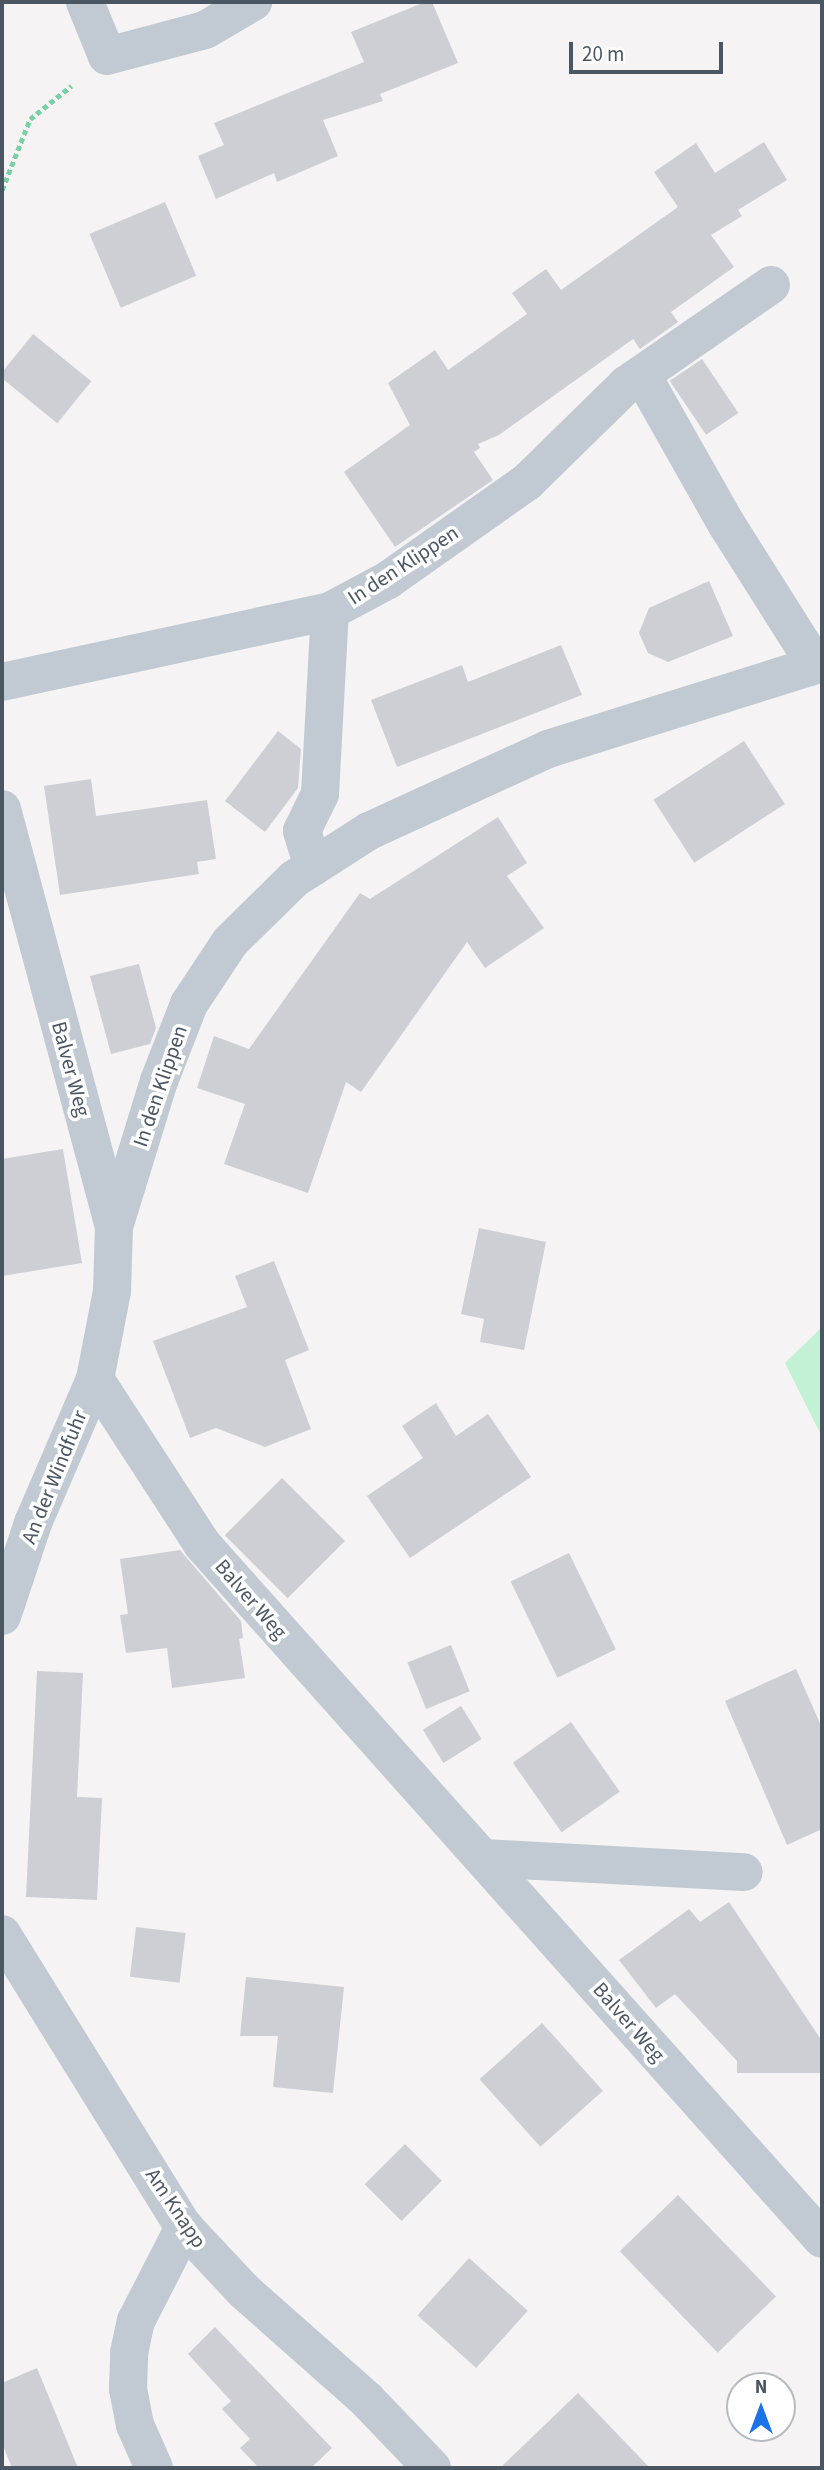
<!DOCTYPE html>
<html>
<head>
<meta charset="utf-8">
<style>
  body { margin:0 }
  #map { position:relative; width:824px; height:2470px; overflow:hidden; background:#f5f3f3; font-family:"Source Sans 3",sans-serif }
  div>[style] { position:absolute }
  .green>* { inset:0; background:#c3f1d5 }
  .building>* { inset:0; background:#cdcfd5; transform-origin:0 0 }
  .path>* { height:4.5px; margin-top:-2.25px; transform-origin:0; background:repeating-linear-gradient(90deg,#7ad0a6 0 5px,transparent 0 8.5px) }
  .minor>* { height:38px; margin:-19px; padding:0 19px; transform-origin:19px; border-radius:19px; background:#c1cad2 }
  span { translate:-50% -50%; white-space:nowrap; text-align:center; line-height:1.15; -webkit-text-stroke:7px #fff; paint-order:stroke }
  .street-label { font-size:21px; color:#4a5661 }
  .frame { position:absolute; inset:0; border:4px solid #4a5661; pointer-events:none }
  .north { position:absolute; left:726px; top:2372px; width:70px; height:70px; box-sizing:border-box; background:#fff; border:2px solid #b7bbc0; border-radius:50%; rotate:0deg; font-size:19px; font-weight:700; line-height:28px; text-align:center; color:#4a5661 }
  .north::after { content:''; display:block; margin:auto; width:24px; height:32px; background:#1a73e8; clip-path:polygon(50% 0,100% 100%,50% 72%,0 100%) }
  .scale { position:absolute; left:569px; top:42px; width:154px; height:32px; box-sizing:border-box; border:4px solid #4a5661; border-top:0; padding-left:9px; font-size:21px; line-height:24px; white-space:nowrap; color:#4a5661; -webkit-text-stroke:5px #fff; paint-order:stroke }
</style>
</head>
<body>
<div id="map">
  <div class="green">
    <div style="clip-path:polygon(822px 1327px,822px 1437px,785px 1363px)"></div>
  </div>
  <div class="building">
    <div style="clip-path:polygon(425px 2px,432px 2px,458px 63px,380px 94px,383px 101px,323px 120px,338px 156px,277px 182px,274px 173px,216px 199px,198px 156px,224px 145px,214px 123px,364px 62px,351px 32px)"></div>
    <div style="clip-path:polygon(764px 142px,787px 180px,738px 210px,742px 216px,711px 235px,734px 267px,671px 312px,678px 322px,640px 349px,633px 339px,499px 435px,478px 444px,480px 448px,474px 452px,493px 480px,395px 547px,344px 472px,410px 425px,388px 383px,435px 350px,448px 370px,527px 314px,512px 293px,546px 269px,561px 290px,678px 207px,654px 172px,696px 143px,715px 173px)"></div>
    <div style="left:165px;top:202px;width:80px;height:82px;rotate:67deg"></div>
    <div style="left:33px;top:334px;width:75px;height:54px;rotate:39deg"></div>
    <div style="left:702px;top:359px;width:65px;height:39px;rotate:56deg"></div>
    <div style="clip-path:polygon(709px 581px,733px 636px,668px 662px,648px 653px,639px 633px,649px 608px)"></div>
    <div style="clip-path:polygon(561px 645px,582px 695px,397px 767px,371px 700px,462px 665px,468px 682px)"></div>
    <div style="clip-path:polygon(278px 731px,301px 749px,298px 788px,265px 832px,225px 801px)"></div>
    <div style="left:744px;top:741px;width:75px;height:108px;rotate:57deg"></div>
    <div style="clip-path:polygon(91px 779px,96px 816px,207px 800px,216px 859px,197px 862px,199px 874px,60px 895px,44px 786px)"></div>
    <div style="clip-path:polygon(498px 817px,527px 863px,507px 876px,544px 928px,485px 968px,467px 942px,361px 1092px,346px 1082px,308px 1193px,224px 1164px,245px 1104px,197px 1088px,214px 1036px,249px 1049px,360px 893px,370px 899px)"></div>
    <div style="clip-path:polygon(139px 964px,156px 1028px,150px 1044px,111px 1054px,90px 976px)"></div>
    <div style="clip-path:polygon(63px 1149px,82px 1263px,2px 1276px,2px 1159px)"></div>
    <div style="clip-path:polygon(479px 1228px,546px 1242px,524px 1350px,480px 1342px,484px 1319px,461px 1314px)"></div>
    <div style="clip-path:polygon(274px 1261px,309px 1350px,285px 1360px,311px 1429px,265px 1447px,216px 1428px,190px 1438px,153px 1341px,247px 1307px,235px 1276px)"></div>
    <div style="clip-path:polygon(436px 1403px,456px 1436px,488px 1414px,531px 1477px,410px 1558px,367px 1496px,423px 1458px,402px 1426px)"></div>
    <div style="left:282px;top:1478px;width:89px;height:81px;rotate:45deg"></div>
    <div style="clip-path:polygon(180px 1550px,241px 1621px,243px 1638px,239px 1639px,245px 1678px,172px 1688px,167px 1648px,126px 1653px,120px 1615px,128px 1614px,120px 1559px)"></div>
    <div style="left:569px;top:1553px;width:107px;height:65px;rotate:64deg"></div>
    <div style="left:451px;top:1645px;width:50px;height:47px;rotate:68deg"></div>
    <div style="clip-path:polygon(796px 1669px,822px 1728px,822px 1829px,787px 1845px,725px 1701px)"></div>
    <div style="clip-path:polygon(37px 1671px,83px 1673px,77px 1797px,102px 1798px,97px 1900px,26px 1897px)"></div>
    <div style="left:461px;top:1706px;width:39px;height:45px;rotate:58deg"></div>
    <div style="left:571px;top:1722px;width:85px;height:71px;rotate:55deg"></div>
    <div style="clip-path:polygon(729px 1902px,822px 2041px,822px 2073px,737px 2073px,737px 2061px,675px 1994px,656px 2008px,619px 1960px,689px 1909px,700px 1922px)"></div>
    <div style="left:136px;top:1927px;width:50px;height:50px;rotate:7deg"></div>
    <div style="clip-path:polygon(246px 1977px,344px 1987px,333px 2093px,273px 2087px,278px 2036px,240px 2036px)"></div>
    <div style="left:542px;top:2023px;width:91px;height:84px;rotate:48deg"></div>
    <div style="left:405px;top:2144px;width:52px;height:57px;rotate:45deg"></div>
    <div style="left:678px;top:2195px;width:141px;height:81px;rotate:46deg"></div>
    <div style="left:469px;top:2258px;width:79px;height:77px;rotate:42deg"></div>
    <div style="clip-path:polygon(215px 2327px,332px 2448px,311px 2468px,259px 2468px,240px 2448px,250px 2439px,222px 2409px,231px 2401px,188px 2354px)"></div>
    <div style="clip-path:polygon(37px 2368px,78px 2468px,12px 2468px,2px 2443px,2px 2383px)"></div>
    <div style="clip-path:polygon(578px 2393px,650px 2468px,500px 2468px)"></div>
  </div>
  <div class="path">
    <div style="left:2px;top:190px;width:76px;rotate:-68.5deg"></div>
    <div style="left:30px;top:119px;width:53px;rotate:-38.8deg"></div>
  </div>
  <div class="minor">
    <div style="left:85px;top:2px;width:58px;rotate:67.8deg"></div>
    <div style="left:107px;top:56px;width:101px;rotate:-14.9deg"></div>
    <div style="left:205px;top:30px;width:56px;rotate:-30.3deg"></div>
    <div style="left:642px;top:375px;width:172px;rotate:60.5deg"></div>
    <div style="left:727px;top:525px;width:165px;rotate:57.7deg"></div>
    <div style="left:2px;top:682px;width:336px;rotate:-12.2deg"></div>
    <div style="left:330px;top:611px;width:66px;rotate:-28.1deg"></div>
    <div style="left:388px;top:580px;width:170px;rotate:-35.2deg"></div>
    <div style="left:527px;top:482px;width:139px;rotate:-44.4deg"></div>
    <div style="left:626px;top:385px;width:176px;rotate:-34.6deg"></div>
    <div style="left:2px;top:809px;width:433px;rotate:75deg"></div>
    <div style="left:114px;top:1227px;width:64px;rotate:91.8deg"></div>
    <div style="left:112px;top:1291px;width:90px;rotate:100.9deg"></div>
    <div style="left:95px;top:1379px;width:157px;rotate:113.3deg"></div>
    <div style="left:33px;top:1523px;width:98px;rotate:108.4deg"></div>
    <div style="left:313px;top:867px;width:38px;rotate:-107deg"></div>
    <div style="left:302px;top:831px;width:41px;rotate:-64.1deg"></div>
    <div style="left:320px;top:794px;width:183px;rotate:-86.9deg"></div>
    <div style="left:114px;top:1227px;width:153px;rotate:-72.9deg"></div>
    <div style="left:159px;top:1081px;width:83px;rotate:-68.7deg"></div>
    <div style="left:189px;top:1004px;width:74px;rotate:-56.5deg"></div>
    <div style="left:230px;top:942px;width:90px;rotate:-44.5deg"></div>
    <div style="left:294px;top:879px;width:89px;rotate:-32.6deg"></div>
    <div style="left:369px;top:831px;width:197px;rotate:-24.6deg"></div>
    <div style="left:548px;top:749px;width:287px;rotate:-17.4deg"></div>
    <div style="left:95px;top:1379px;width:197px;rotate:57deg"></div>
    <div style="left:202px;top:1544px;width:931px;rotate:48.26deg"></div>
    <div style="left:483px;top:1858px;width:261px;rotate:3.1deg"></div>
    <div style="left:2px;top:1934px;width:345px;rotate:58.2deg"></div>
    <div style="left:184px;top:2227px;width:88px;rotate:46.8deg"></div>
    <div style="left:244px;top:2291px;width:164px;rotate:41.5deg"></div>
    <div style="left:367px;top:2400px;width:94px;rotate:46.3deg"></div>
    <div style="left:154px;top:2468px;width:47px;rotate:-113.8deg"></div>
    <div style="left:135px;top:2425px;width:37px;rotate:-101deg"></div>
    <div style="left:128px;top:2389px;width:36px;rotate:-88deg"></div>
    <div style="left:129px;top:2353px;width:33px;rotate:-78deg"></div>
    <div style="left:136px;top:2321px;width:106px;rotate:-62.9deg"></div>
  </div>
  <div class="street-label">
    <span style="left:403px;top:565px;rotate:-33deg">In den Klippen</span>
    <span style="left:71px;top:1069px;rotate:75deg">Balver Weg</span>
    <span style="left:160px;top:1086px;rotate:-71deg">In den Klippen</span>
    <span style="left:54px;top:1477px;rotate:-68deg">An der Windfuhr</span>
    <span style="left:251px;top:1599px;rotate:49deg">Balver Weg</span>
    <span style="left:629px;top:2022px;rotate:49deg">Balver Weg</span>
    <span style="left:176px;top:2208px;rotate:56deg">Am Knapp</span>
  </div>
  <div class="frame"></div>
  <div class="north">N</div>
  <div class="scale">20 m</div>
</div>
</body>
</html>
